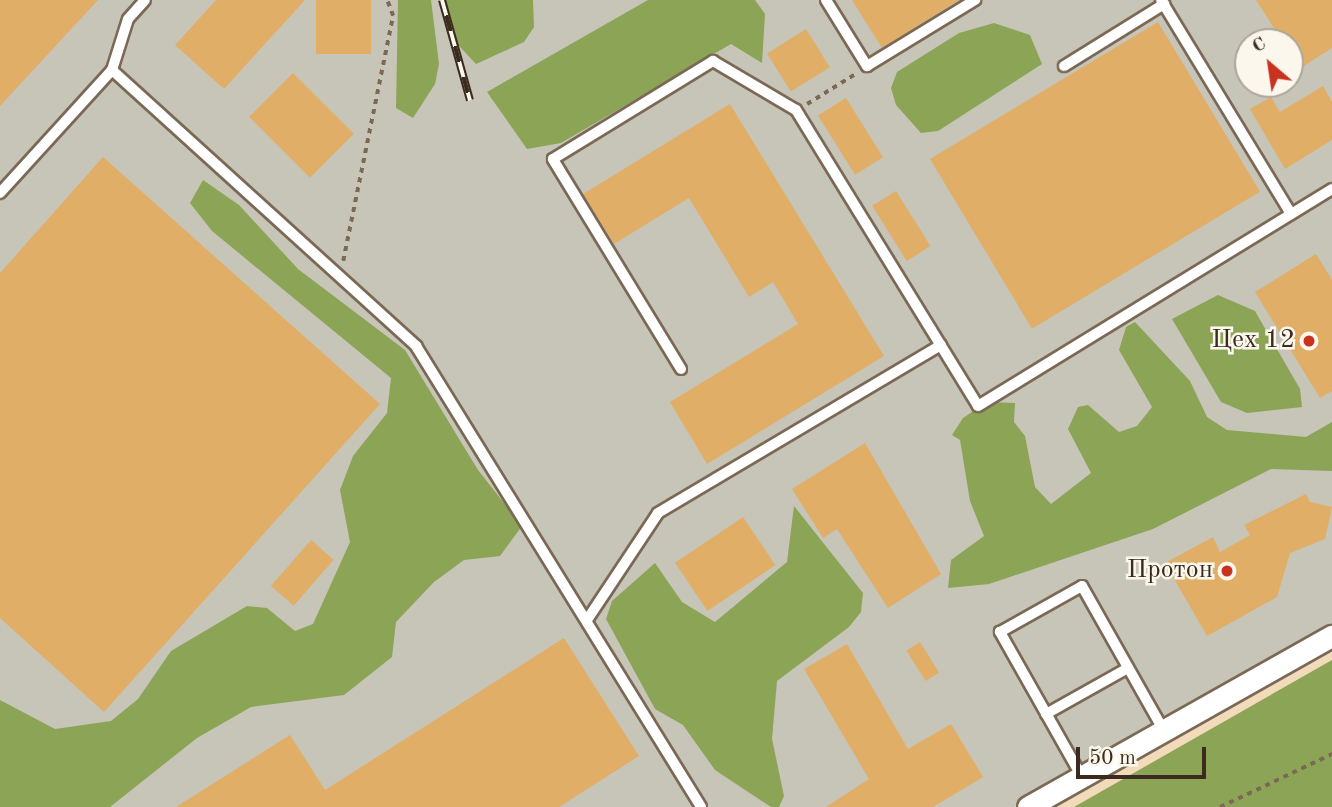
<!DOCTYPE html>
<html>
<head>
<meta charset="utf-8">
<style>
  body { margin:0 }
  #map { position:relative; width:1332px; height:807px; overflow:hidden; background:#f1dbbb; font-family:"Old Standard TT",serif }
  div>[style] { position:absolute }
  .industrial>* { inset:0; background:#c6c5b8 }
  .forest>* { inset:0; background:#8ca455 }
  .building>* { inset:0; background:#e0ae67; transform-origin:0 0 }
  .path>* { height:3.5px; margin-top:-1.75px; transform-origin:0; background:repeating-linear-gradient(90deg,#7b6855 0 5px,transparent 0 10px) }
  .roads { filter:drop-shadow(2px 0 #7b6855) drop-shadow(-2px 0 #7b6855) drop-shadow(0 2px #7b6855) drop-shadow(0 -2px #7b6855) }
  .lane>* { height:10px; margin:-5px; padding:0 5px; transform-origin:5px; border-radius:5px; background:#fff }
  .street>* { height:21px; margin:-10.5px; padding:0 10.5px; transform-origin:10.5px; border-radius:10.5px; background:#fff }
  .rail>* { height:8px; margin-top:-4px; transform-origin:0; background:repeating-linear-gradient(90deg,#fbf7ec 0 16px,#3b2a1e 0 32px); box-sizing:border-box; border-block:2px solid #3b2a1e }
  .dots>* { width:19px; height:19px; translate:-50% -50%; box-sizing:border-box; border:4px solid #fbf7ec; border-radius:50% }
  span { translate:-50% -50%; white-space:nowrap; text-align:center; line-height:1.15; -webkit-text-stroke:5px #fbf7ec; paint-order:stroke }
  .poi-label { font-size:26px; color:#3b2a1e }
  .right { translate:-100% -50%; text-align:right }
  .north { position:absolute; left:1234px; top:28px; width:70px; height:70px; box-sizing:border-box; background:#fbf7ec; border:2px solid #aea59a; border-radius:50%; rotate:331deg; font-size:19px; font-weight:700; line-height:28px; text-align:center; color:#3b2a1e }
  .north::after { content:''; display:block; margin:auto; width:24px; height:32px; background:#c8321e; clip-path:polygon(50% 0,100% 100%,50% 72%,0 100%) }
  .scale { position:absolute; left:1076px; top:747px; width:130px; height:32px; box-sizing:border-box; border:4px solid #3b2a1e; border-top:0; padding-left:9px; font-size:21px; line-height:24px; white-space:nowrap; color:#3b2a1e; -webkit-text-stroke:5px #fbf7ec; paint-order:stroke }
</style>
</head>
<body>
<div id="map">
  <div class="industrial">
    <div style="clip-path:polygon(evenodd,0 0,1332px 0,1332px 629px,1014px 807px,0 807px,0 0,1248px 42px,1290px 42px,1290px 84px,1248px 84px,1248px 42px)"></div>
  </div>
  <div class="forest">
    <div style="clip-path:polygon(398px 0,431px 0,439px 64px,435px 84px,413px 118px,396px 108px)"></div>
    <div style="clip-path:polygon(441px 0,533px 0,534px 27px,524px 42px,476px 64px,447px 33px)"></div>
    <div style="clip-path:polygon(648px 0,755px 0,765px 14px,762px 63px,731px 44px,561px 143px,527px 149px,487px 92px)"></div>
    <div style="clip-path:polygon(994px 23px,1030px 35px,1042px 64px,938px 131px,921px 133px,896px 105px,891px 88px,897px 72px,959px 33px)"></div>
    <div style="clip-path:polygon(203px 180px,239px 205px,298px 269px,405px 350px,478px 470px,522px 526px,500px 556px,464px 560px,434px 582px,396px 622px,392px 657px,344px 695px,251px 707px,197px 738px,110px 807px,0 807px,0 700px,55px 729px,111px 721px,138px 699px,171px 651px,247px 606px,267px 608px,295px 631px,313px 624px,350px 542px,340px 490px,353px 456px,387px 413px,391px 378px,212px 231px,190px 203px)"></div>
    <div style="clip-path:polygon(1218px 295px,1255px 311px,1300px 389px,1302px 407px,1247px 413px,1221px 402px,1172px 319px)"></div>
    <div style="clip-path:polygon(1135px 322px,1190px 381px,1207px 417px,1227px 430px,1306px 437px,1332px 422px,1332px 471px,1271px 469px,1153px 529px,989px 584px,948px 588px,951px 560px,984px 536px,970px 501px,960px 440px,952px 435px,963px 418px,987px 402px,1015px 403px,1014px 422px,1025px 436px,1035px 487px,1051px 504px,1091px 473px,1068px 429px,1078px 407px,1088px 405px,1119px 432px,1137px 426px,1152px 407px,1119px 350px,1126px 327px)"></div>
    <div style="clip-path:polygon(794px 506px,863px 593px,861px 612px,849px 627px,777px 681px,772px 739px,784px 796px,779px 807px,771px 807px,715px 770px,683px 725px,655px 709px,606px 619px,612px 601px,655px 563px,682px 602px,715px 622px,787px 562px)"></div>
    <div style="clip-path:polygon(1332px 660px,1332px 807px,1074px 807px)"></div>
  </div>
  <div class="building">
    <div style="clip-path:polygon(0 0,98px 0,0 106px)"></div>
    <div style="clip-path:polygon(216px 0,305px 0,224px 89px,175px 45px)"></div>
    <div style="left:316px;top:0;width:55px;height:54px"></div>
    <div style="clip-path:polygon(852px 0,959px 0,882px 48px)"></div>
    <div style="clip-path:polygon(1256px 0,1332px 0,1332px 48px,1299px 69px,1290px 42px,1283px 42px)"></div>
    <div style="left:1158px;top:22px;width:198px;height:266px;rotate:59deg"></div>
    <div style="left:806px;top:29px;width:45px;height:46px;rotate:58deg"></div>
    <div style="left:293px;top:73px;width:86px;height:62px;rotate:45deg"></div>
    <div style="clip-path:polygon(1323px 86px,1332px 102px,1332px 140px,1285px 169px,1250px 109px,1271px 97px,1280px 112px)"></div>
    <div style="left:846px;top:98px;width:70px;height:33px;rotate:58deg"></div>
    <div style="clip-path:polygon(730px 104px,884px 356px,707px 464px,670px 402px,798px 324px,773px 282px,749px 297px,689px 198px,614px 244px,583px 194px)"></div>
    <div style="clip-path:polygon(103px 157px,380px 404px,104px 712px,0 618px,0 273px)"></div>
    <div style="left:896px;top:191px;width:65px;height:28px;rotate:58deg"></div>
    <div style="clip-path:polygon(1316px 254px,1332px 280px,1332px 391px,1320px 398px,1255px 292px)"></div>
    <div style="clip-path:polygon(865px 443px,941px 574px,888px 608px,837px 529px,823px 538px,792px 489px)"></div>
    <div style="clip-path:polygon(1306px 494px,1310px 502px,1332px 507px,1325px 539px,1290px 553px,1277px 597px,1207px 636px,1165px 563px,1213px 537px,1220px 552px,1250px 535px,1244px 525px)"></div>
    <div style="left:743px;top:517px;width:58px;height:82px;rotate:56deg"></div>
    <div style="left:311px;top:540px;width:30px;height:61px;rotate:41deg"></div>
    <div style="clip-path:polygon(564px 638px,639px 756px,559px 807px,176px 807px,290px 735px,325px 790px)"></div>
    <div style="left:920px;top:642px;width:36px;height:16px;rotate:58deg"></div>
    <div style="clip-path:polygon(847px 644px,908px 749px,951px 724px,983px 777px,933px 807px,826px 807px,869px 779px,804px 669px)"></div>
  </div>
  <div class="path">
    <div style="left:807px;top:104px;width:59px;rotate:-31.8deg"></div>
    <div style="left:343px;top:261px;width:250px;rotate:-78.5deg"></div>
    <div style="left:393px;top:16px;width:17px;rotate:-111deg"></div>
    <div style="left:1220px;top:807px;width:124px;rotate:-25.3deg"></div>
  </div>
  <div class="roads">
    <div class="lane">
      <div style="left:826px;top:0;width:78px;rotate:58.2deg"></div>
      <div style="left:867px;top:66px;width:127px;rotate:-31.4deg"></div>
      <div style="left:1161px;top:0;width:250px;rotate:58.7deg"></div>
      <div style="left:1064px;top:66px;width:118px;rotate:-31.8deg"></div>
      <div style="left:112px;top:70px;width:53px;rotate:-72.6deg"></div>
      <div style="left:128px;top:19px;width:25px;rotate:-48deg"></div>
      <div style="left:0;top:193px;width:166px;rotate:-47.7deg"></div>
      <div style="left:112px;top:70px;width:411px;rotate:42.2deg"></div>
      <div style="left:416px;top:346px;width:542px;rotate:58.27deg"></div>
      <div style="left:681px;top:369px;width:246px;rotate:-121.4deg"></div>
      <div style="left:553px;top:159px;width:188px;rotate:-31.5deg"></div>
      <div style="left:713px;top:61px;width:96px;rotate:30.6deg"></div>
      <div style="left:796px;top:110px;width:347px;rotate:58.4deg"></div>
      <div style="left:978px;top:406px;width:415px;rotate:-31.5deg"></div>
      <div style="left:587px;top:620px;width:128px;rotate:-56.4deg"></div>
      <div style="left:658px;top:513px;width:329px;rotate:-30.7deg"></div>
      <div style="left:1046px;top:714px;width:94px;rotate:-29.3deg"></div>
      <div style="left:1082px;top:777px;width:167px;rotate:-119.5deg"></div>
      <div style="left:1000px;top:632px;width:94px;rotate:-29.3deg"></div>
      <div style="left:1082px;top:586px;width:167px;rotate:60.5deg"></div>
    </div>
    <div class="street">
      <div style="left:1028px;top:807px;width:349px;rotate:-29.4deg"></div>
    </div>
  </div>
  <div class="rail">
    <div style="left:442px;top:0;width:104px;rotate:74.4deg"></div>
  </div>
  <div class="dots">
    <div style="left:1309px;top:341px;background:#c8321e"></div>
    <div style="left:1227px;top:571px;background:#c8321e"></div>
  </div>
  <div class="poi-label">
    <span class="right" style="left:1295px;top:341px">Цех 12</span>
    <span class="right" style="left:1213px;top:571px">Протон</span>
  </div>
  <div class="north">С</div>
  <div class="scale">50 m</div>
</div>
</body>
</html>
